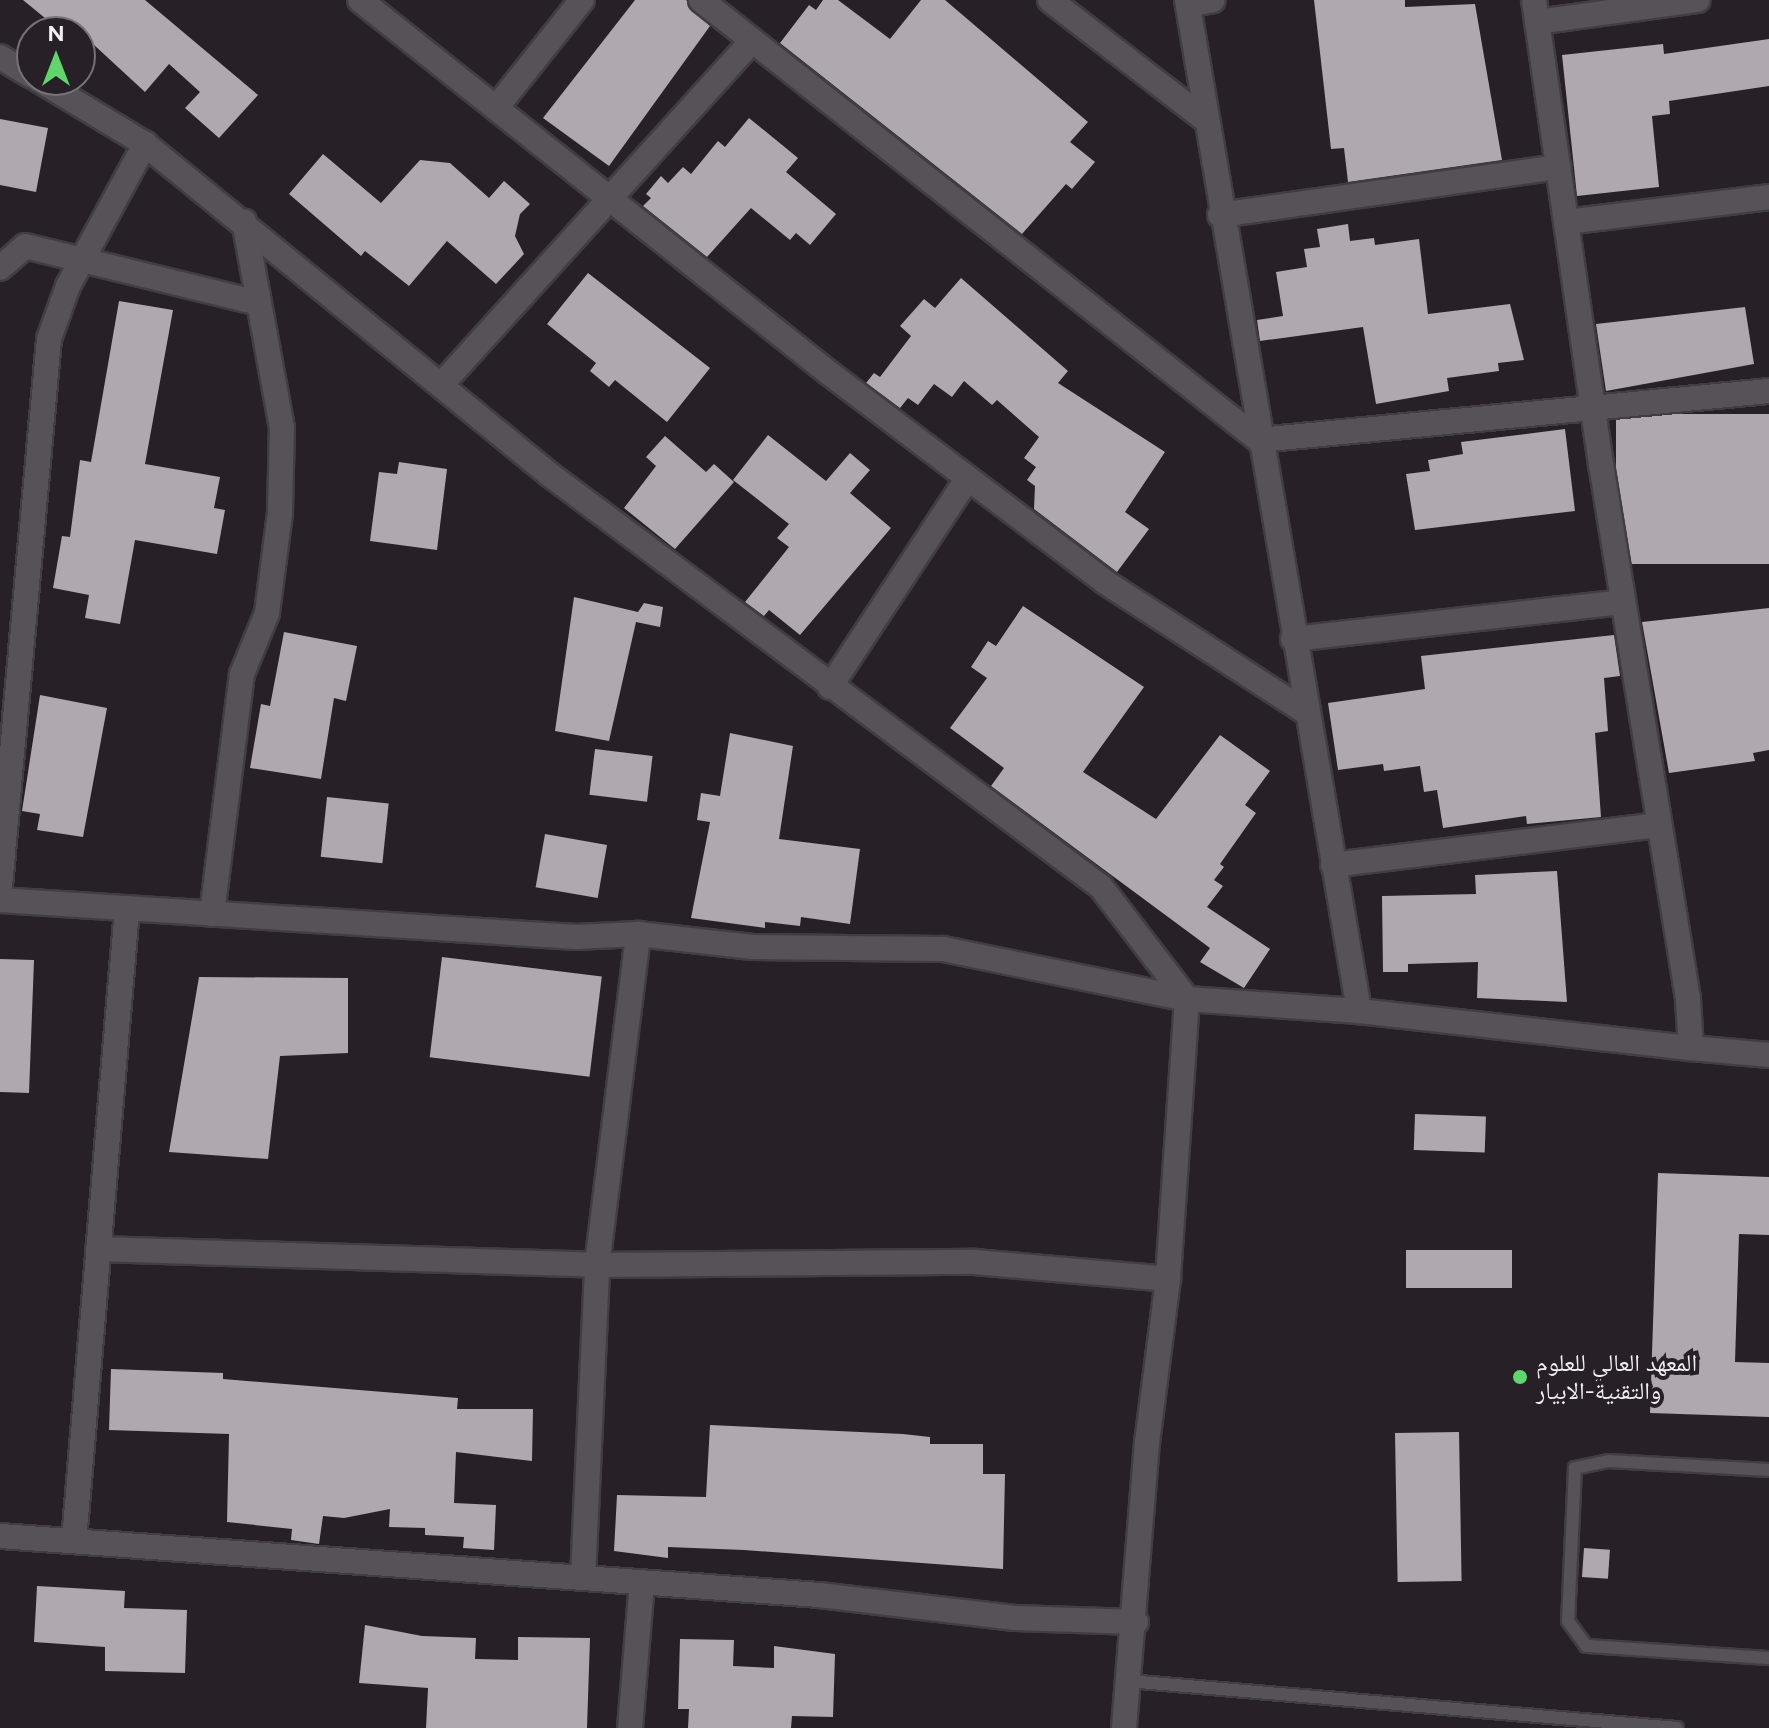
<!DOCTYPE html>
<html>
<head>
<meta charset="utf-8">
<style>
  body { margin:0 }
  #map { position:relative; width:1769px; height:1728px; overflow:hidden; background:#272127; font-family:Figtree,"Noto Naskh Arabic",sans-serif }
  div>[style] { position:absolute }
  .building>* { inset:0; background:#afa8af; transform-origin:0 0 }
  .roads { filter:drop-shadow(2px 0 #423d42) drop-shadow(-2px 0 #423d42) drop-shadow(0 2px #423d42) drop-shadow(0 -2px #423d42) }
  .lane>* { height:12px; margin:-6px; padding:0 6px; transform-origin:6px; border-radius:6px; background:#575158 }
  .street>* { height:24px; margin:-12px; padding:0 12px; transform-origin:12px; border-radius:12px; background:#575158 }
  .dots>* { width:22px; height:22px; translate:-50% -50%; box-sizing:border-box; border:4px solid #272127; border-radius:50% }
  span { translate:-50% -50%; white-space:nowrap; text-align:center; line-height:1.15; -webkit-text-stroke:8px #272127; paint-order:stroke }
  .poi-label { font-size:24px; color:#f3eff3 }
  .left { translate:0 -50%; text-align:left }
  .north { position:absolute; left:16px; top:16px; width:80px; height:80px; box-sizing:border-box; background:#272127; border:2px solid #797379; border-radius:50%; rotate:0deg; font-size:22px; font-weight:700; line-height:32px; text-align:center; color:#f3eff3 }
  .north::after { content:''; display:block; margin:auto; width:28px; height:36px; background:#5fd56b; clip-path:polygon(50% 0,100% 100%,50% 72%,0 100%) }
</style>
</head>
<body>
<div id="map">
  <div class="building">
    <div style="clip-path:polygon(23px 0,145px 0,258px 95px,219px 138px,185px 108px,200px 92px,169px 64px,145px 92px,80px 32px,62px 32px)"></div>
    <div style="clip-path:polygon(635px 0,686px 0,710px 26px,609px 166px,543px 118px)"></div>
    <div style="clip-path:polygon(823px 0,838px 0,890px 39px,921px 0,945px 0,1088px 122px,1070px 142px,1095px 162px,1072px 189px,1066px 184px,1022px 234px,780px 43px,809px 5px,816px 10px)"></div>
    <div style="clip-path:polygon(1314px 0,1405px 0,1405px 7px,1475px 4px,1502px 160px,1348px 182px,1344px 148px,1331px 149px)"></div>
    <div style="clip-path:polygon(1769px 39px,1769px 86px,1669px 101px,1670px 114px,1652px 116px,1659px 187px,1577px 196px,1562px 55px,1663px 44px,1664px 54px)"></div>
    <div style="clip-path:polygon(749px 118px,798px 158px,786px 172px,836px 214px,810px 245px,796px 233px,790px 240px,751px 208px,707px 257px,643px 206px,651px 198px,646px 194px,661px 176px,668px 183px,683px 167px,691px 174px,718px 141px,725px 147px)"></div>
    <div style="clip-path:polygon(0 119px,48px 128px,36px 192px,0 185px)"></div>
    <div style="clip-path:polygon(323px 154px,381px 203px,420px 160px,450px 163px,489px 198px,504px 181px,530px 204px,520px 214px,515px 236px,524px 254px,496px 284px,447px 241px,409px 286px,365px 251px,361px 256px,289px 194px)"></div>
    <div style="clip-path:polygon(1348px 224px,1350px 241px,1374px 238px,1375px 245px,1419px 239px,1428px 314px,1510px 304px,1524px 360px,1498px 363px,1499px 371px,1447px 378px,1449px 391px,1376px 404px,1363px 327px,1260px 341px,1257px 320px,1283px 316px,1276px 272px,1307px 267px,1304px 249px,1320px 247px,1317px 229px)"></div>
    <div style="clip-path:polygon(588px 273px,710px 368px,667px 422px,615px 380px,609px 387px,590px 371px,596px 363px,547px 324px)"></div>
    <div style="clip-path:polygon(961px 278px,1068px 371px,1058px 383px,1165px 452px,1125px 512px,1149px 529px,1117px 572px,1034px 509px,1035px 486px,1027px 480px,1036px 467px,1024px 458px,1039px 437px,997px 400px,992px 405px,964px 381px,952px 397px,934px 384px,918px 405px,908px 398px,900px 408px,866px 383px,874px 373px,880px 377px,911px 336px,900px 326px,924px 299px,935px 308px)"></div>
    <div style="clip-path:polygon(119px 301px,173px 310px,145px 464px,220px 477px,214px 508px,225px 510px,217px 554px,135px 540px,120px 624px,85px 618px,89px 595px,53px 588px,62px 536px,70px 537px,80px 460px,91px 462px)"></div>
    <div style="clip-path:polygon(1745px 307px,1754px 364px,1606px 391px,1596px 324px)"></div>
    <div style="left:1769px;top:414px;width:150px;height:153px;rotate:90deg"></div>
    <div style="clip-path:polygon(1565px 429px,1575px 511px,1415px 530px,1406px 474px,1430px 471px,1428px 460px,1463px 454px,1461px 442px)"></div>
    <div style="clip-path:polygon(768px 435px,826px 481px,850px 453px,870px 470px,850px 493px,891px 528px,800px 635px,769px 610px,764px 616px,745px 602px,789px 547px,777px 538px,789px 524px,733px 480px)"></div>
    <div style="clip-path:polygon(665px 436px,706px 472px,714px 464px,734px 482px,675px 549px,624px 508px,656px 466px,646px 457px)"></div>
    <div style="clip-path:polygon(399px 462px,447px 469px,437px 550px,370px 541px,379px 472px,397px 474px)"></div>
    <div style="clip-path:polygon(574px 597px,638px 612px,644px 603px,663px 607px,660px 627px,636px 622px,609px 741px,555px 731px)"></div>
    <div style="clip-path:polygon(1023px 606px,1144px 687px,1083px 772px,1156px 819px,1220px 735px,1270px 771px,1245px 805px,1256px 813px,1220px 864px,1224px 867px,1214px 880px,1223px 886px,1207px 907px,1270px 949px,1244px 988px,1200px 962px,1210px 948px,991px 786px,1004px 768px,950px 728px,987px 678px,971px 667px,988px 641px,996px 646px)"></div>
    <div style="clip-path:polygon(1769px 608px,1769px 750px,1753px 753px,1755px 761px,1669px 773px,1642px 622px)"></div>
    <div style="clip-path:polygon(284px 632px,357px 646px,346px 701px,334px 698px,321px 779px,250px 768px,261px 704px,270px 706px)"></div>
    <div style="clip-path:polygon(1614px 635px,1620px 676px,1604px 678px,1608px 731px,1595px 733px,1601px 817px,1527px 824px,1526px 816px,1443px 828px,1437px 790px,1424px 792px,1420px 766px,1384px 771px,1383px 764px,1338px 770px,1328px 703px,1425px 689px,1421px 656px)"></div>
    <div style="clip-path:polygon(40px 695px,107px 708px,83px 837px,37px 830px,40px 814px,22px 811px)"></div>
    <div style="clip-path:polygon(730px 733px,793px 746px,779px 839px,860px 849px,850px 924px,801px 917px,800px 926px,765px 922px,765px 928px,691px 918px,710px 822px,697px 820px,701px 793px,720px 796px)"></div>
    <div style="left:595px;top:749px;width:58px;height:46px;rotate:7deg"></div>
    <div style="left:327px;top:797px;width:62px;height:60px;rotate:6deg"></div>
    <div style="left:545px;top:834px;width:63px;height:54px;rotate:10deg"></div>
    <div style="clip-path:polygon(1557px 871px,1567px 1002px,1477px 998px,1478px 962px,1408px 964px,1408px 972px,1383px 972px,1382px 896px,1476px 894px,1475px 875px)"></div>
    <div style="left:442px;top:957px;width:161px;height:101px;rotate:7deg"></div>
    <div style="clip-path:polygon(0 959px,34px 960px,29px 1093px,0 1092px)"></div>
    <div style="clip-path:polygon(199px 977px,348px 978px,348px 1053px,280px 1056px,268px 1159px,169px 1152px)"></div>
    <div style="left:1415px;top:1114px;width:71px;height:36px;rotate:2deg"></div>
    <div style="clip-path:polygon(1658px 1173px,1769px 1177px,1769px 1235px,1739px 1234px,1735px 1362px,1769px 1363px,1769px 1417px,1650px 1413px)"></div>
    <div style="left:1406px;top:1250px;width:106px;height:38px"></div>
    <div style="clip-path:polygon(111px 1369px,223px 1373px,223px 1379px,458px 1398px,457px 1409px,533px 1409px,532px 1461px,456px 1452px,454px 1503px,496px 1505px,494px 1550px,463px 1548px,464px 1537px,425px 1535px,425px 1528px,389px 1527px,390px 1509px,344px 1518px,323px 1516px,319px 1544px,291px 1540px,292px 1529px,227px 1522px,229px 1434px,109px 1430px)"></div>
    <div style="clip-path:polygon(710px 1425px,903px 1434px,930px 1437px,930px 1444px,983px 1444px,983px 1474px,1005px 1474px,1003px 1569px,744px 1550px,668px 1547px,668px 1558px,614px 1551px,617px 1495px,706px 1497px)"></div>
    <div style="left:1459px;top:1432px;width:149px;height:64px;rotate:89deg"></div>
    <div style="left:1584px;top:1548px;width:26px;height:29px;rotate:4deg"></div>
    <div style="clip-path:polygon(37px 1586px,125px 1591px,124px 1608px,187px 1610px,185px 1673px,105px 1671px,105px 1647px,34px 1642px)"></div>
    <div style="clip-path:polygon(365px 1625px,422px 1636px,476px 1638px,475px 1659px,518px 1660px,518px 1637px,590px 1638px,587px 1728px,426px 1728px,428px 1688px,359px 1683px)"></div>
    <div style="clip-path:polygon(680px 1639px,734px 1640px,733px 1666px,774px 1668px,774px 1646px,835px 1654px,833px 1717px,792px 1716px,791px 1728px,688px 1728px,689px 1709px,678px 1709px)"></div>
  </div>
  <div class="roads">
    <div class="lane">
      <div style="left:1769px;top:1470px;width:161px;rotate:-176.8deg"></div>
      <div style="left:1608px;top:1461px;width:34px;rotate:168deg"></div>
      <div style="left:1575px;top:1468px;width:153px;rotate:92.6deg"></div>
      <div style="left:1568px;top:1621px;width:31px;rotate:54deg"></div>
      <div style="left:1586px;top:1646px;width:183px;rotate:3.8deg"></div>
      <div style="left:1128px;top:1681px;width:551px;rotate:4.89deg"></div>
    </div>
    <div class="street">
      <div style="left:360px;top:0;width:599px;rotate:38.5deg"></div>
      <div style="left:829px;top:373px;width:346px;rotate:37.1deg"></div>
      <div style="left:1105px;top:582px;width:239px;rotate:32.9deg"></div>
      <div style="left:701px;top:0;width:711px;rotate:38.26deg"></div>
      <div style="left:1259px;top:440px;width:512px;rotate:-5.49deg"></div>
      <div style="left:1050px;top:0;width:193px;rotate:37.6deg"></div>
      <div style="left:1187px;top:0;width:1026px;rotate:80.34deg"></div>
      <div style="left:1534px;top:0;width:469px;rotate:81.8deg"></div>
      <div style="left:1601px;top:464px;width:542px;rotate:80.76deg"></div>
      <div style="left:1688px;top:999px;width:49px;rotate:86.5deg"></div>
      <div style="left:1691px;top:1048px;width:78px;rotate:5.1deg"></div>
      <div style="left:1188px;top:5px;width:25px;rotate:-11deg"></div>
      <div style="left:1537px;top:22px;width:162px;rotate:-7.8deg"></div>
      <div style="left:0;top:57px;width:37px;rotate:31deg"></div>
      <div style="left:39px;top:80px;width:124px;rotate:31.1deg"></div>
      <div style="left:145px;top:144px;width:522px;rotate:39.24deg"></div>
      <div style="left:549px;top:474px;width:689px;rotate:36.8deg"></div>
      <div style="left:1101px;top:887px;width:141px;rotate:52.5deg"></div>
      <div style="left:1187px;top:999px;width:281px;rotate:93.9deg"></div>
      <div style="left:1168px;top:1279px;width:164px;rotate:97.3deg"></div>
      <div style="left:1147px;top:1442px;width:287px;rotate:94.6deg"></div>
      <div style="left:496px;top:108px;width:138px;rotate:-51.5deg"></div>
      <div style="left:1220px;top:215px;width:342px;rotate:-8.1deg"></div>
      <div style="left:1566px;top:222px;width:205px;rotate:-7deg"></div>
      <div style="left:0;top:268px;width:33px;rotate:-41deg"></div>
      <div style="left:25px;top:246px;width:241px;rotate:13.7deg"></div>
      <div style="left:442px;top:384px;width:461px;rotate:-47.9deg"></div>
      <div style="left:1293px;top:639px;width:332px;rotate:-6.4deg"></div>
      <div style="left:830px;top:687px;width:250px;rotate:-56.6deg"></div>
      <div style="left:1333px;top:865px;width:327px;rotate:-7deg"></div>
      <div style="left:0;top:886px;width:549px;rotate:-84.88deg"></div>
      <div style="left:49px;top:339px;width:56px;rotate:-70.3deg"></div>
      <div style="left:68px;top:286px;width:162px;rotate:-61.5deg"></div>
      <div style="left:0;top:900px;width:577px;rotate:3.68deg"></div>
      <div style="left:576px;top:937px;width:62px;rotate:-2.8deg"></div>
      <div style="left:638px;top:934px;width:115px;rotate:6.5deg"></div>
      <div style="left:752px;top:947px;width:191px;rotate:0.6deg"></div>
      <div style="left:943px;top:949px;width:249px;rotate:11.6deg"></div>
      <div style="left:1187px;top:999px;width:172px;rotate:4deg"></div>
      <div style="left:1359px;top:1011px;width:334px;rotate:6.4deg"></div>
      <div style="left:212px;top:914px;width:242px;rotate:-82.9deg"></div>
      <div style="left:242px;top:674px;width:66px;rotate:-67.7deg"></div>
      <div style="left:267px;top:613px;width:101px;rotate:-82.6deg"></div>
      <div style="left:280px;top:513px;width:85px;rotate:-88.7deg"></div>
      <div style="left:282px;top:428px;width:210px;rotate:-100.4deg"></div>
      <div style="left:98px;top:1249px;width:499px;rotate:1.8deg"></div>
      <div style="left:597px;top:1265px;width:378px;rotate:-0.5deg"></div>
      <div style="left:975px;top:1262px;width:194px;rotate:5deg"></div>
      <div style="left:0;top:1536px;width:821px;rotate:4.12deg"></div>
      <div style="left:819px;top:1595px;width:197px;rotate:6.7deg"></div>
      <div style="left:1015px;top:1618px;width:121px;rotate:1.9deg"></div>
      <div style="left:74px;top:1541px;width:635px;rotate:-85.21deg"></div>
      <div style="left:583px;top:1578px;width:313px;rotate:-87.4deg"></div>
      <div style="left:597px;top:1265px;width:334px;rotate:-82.9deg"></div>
      <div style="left:630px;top:1728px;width:146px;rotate:-85.3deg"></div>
    </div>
  </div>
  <div class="dots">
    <div style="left:1520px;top:1377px;background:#5fd56b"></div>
  </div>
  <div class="poi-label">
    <span class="left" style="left:1536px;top:1377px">المعهد العالي للعلوم<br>والتقنية-الابيار</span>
  </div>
  <div class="north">N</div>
</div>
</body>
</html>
